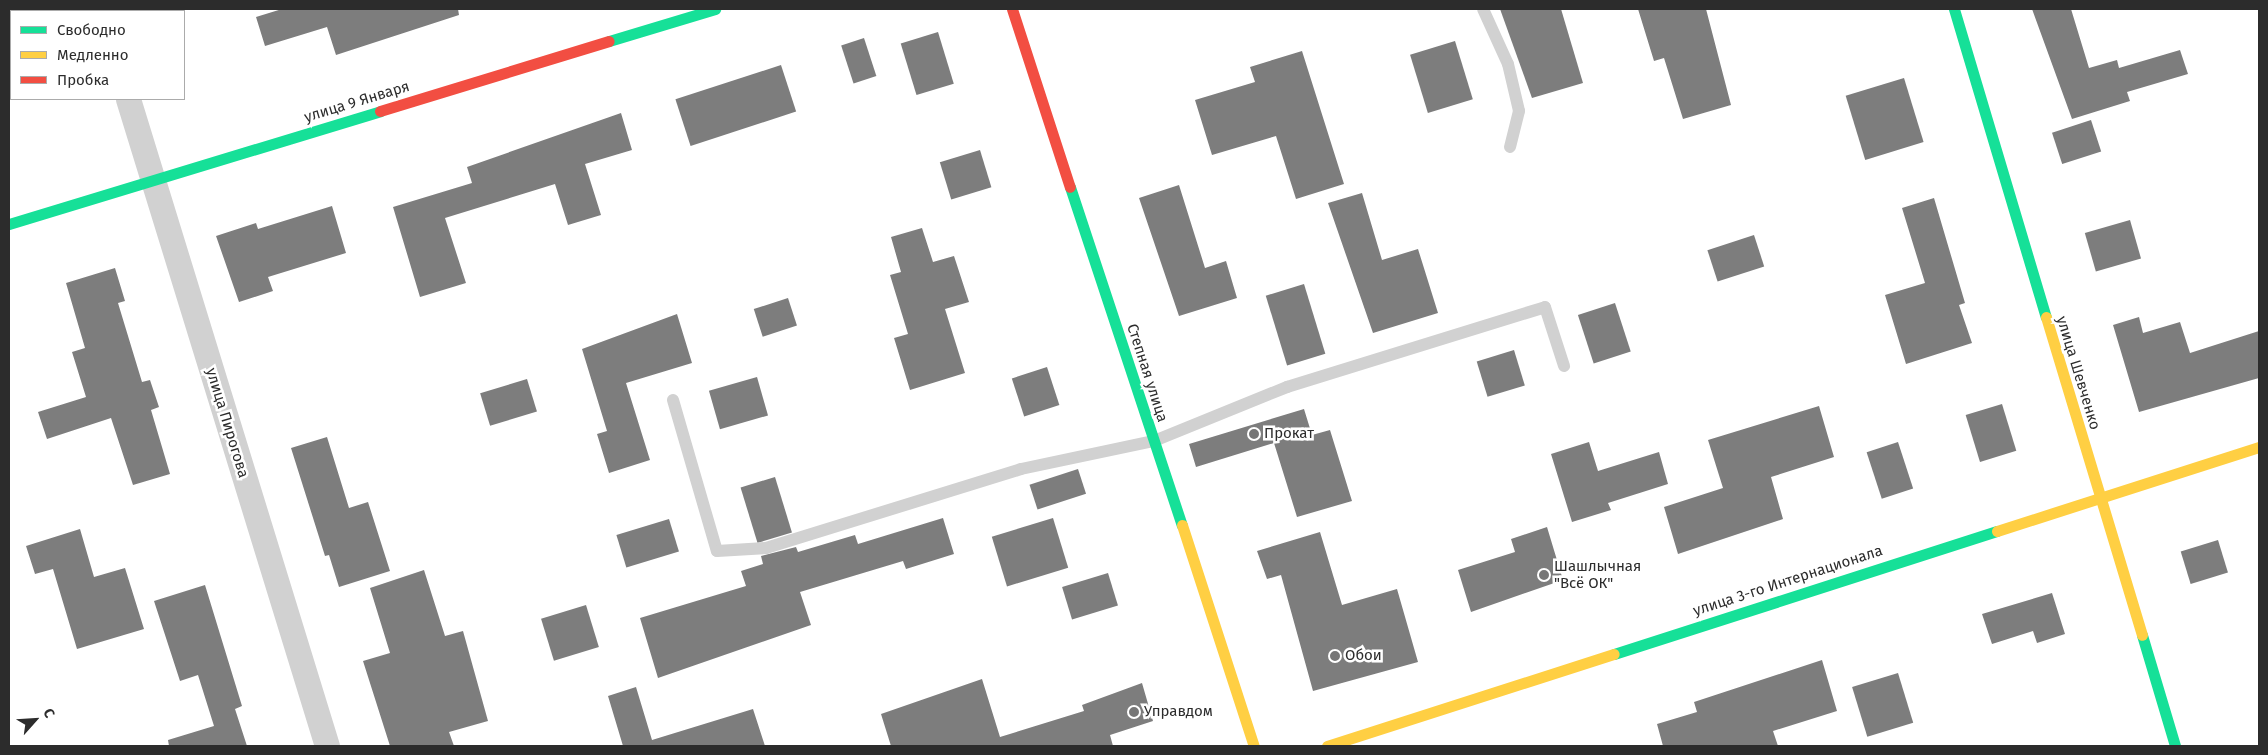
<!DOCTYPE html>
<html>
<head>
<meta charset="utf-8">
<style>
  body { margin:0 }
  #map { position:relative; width:2268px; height:755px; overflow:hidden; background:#fff; font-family:"Fira Sans",sans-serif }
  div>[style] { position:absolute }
  .building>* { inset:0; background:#7d7d7d; transform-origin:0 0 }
  .lane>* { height:12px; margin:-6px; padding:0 6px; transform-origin:6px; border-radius:6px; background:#d1d1d1 }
  .street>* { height:25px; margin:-12.5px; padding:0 12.5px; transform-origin:12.5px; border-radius:12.5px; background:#d1d1d1 }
  .fast>* { height:11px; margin:-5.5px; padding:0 5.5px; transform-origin:5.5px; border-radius:5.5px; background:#16e098 }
  .slow>* { height:11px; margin:-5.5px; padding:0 5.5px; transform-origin:5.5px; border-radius:5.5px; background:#ffcf43 }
  .jam>* { height:11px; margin:-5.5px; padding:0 5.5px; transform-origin:5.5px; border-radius:5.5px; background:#f24e42 }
  .dots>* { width:14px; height:14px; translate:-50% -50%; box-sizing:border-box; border:2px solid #fff; border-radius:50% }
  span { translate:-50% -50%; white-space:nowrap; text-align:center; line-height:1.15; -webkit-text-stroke:5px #fff; paint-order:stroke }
  .street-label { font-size:15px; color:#2c2c2c }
  .poi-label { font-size:15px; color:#2c2c2c }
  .left { translate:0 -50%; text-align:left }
  .frame { position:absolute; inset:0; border:10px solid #2c2c2c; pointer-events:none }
  .legend { position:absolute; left:10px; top:10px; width:175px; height:90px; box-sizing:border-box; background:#fff; border:1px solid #ababab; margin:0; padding:6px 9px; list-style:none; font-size:15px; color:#2c2c2c }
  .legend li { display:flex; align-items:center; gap:10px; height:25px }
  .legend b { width:25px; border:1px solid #ababab }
  .north { position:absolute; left:10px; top:695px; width:50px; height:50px; -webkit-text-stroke:4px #fff; paint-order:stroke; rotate:64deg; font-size:14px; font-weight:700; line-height:20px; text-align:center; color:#2c2c2c }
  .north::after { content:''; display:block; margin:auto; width:18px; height:22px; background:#2c2c2c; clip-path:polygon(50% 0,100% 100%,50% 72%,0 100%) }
</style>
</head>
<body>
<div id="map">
  <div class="building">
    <div style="clip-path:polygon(282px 9px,458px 9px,459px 15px,336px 55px,327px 27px,265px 46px,256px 17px)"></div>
    <div style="clip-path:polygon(1500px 9px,1561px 9px,1583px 83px,1532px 98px)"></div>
    <div style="clip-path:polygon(1638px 9px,1706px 9px,1731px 105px,1683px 119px,1664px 58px,1654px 61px)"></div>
    <div style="clip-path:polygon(2032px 9px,2071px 9px,2089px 68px,2117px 60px,2119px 68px,2180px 50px,2188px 74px,2127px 92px,2130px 101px,2072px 119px)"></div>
    <div style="left:938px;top:32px;width:54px;height:39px;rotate:73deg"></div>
    <div style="left:864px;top:38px;width:40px;height:24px;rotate:72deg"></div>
    <div style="left:1455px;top:41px;width:61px;height:47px;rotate:73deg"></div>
    <div style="clip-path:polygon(1302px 51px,1344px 184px,1296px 199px,1276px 136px,1212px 155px,1195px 100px,1255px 82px,1250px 67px)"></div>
    <div style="left:781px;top:65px;width:49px;height:111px;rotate:72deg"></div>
    <div style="left:1904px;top:78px;width:67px;height:61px;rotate:73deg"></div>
    <div style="clip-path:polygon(621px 113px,632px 150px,585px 164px,601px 215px,568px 225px,555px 184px,445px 218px,466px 283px,420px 297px,393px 207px,472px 183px,467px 167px)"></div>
    <div style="left:2091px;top:120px;width:33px;height:41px;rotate:72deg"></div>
    <div style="left:980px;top:150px;width:39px;height:42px;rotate:73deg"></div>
    <div style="clip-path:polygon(1179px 185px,1205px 268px,1226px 261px,1237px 298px,1179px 316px,1139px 198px)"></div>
    <div style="clip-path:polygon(1362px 193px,1382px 260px,1418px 249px,1438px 313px,1373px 333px,1328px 203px)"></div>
    <div style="clip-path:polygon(1934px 198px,1965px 303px,1959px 305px,1972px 343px,1906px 364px,1885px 295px,1925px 283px,1902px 208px)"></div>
    <div style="clip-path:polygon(332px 206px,346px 253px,268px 277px,273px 291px,239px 302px,216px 236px,256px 223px,258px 229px)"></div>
    <div style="left:2130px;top:220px;width:40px;height:47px;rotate:74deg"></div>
    <div style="clip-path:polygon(922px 228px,933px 262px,954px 256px,969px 302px,945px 309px,965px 373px,910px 390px,894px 338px,908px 334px,890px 275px,901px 272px,891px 237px)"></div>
    <div style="left:1754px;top:235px;width:33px;height:49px;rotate:72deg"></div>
    <div style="clip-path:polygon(115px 268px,125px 301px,118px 303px,142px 382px,150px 380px,159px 407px,151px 410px,170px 474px,133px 485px,111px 418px,47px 439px,38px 412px,86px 397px,72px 352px,85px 348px,66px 283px)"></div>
    <div style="left:1304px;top:284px;width:73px;height:40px;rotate:73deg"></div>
    <div style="left:788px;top:298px;width:29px;height:36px;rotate:72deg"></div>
    <div style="left:1615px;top:303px;width:51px;height:39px;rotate:72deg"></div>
    <div style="clip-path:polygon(677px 314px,692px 363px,626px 383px,650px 460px,609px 473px,597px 434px,607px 431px,582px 349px)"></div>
    <div style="clip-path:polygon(2139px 317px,2143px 333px,2180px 322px,2190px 353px,2259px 331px,2259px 378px,2139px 412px,2113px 325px)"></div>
    <div style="left:1514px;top:350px;width:37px;height:39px;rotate:73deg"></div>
    <div style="left:1047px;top:367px;width:40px;height:37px;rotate:72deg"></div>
    <div style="left:757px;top:377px;width:40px;height:50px;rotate:74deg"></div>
    <div style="left:527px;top:379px;width:34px;height:49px;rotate:73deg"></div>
    <div style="left:2002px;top:404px;width:49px;height:38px;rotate:73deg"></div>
    <div style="clip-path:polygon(1819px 406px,1834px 457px,1771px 477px,1783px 519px,1678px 554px,1664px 507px,1723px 488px,1708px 440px)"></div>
    <div style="clip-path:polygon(1304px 409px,1312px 435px,1330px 430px,1352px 501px,1297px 517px,1274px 443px,1196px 467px,1189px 444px)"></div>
    <div style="clip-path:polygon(327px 437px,349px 508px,368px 502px,390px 571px,339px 587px,329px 555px,325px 556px,291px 448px)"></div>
    <div style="clip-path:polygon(1589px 442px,1598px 471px,1659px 452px,1668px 484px,1608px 503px,1611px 510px,1572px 522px,1551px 454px)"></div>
    <div style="left:1898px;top:442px;width:49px;height:33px;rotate:72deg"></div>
    <div style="left:1078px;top:469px;width:26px;height:51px;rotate:72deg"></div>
    <div style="left:775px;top:477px;width:58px;height:36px;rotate:73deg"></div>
    <div style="clip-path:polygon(943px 518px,954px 554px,906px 569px,903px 561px,800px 592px,811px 625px,658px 678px,640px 618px,746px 586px,741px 571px,763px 564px,761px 556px,796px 547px,798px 552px,855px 535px,858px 544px)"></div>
    <div style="left:1053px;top:518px;width:52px;height:64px;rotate:73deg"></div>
    <div style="left:669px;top:519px;width:34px;height:55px;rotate:73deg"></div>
    <div style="clip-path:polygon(1547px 527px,1563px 580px,1471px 612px,1458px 570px,1515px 552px,1511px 539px)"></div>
    <div style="clip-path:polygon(80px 529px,94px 577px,125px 568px,144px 629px,77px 649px,53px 569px,35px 574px,26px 546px)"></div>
    <div style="clip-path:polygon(1320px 532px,1342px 605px,1397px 589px,1418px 662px,1313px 691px,1281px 575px,1267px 579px,1257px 551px)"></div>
    <div style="left:2218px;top:540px;width:34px;height:39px;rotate:73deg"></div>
    <div style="clip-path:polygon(424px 570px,445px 636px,463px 631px,488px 721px,449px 732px,454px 746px,390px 746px,363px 661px,390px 653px,370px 588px)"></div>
    <div style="left:1108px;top:573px;width:34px;height:48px;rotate:73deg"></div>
    <div style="clip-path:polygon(205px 585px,242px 706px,235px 709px,247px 746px,169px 746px,168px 740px,214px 726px,198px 675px,180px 681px,154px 601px)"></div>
    <div style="clip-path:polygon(2052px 593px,2065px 634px,2037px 643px,2033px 631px,1992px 644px,1982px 614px)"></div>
    <div style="left:586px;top:605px;width:44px;height:47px;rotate:73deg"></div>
    <div style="clip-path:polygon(1822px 660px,1837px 711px,1773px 731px,1778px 746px,1663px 746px,1657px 724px,1697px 712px,1694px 702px)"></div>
    <div style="left:1898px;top:673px;width:52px;height:48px;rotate:73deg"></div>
    <div style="clip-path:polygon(982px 679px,1000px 737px,1084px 711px,1082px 705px,1142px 683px,1153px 721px,1110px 735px,1113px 746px,891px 746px,881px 714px)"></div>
    <div style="clip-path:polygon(636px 687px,652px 740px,753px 709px,765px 746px,623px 746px,608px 696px)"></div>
  </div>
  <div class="lane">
    <div style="left:1483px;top:9px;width:60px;rotate:65.6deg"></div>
    <div style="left:1508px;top:64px;width:48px;rotate:76.8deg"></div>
    <div style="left:1519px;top:111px;width:37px;rotate:104deg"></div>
    <div style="left:673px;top:400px;width:157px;rotate:73.8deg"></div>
    <div style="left:717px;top:551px;width:49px;rotate:-3.5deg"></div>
    <div style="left:766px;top:548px;width:267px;rotate:-17.2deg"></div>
    <div style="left:1021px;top:469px;width:136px;rotate:-11.9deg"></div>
    <div style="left:1154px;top:441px;width:144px;rotate:-22.1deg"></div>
    <div style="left:1287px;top:387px;width:270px;rotate:-17.2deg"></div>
    <div style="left:1545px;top:307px;width:62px;rotate:72.1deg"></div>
  </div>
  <div class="street">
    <div style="left:102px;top:9px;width:2px;rotate:90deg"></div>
    <div style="left:128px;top:99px;width:677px;rotate:72.9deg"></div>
  </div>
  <div class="fast">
    <div style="left:1954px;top:9px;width:321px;rotate:73.4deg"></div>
    <div style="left:609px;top:41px;width:111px;rotate:-16.8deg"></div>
    <div style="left:1070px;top:187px;width:356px;rotate:71.7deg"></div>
    <div style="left:9px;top:224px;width:388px;rotate:-16.9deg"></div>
    <div style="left:2142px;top:635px;width:116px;rotate:73.4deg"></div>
    <div style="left:1614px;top:654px;width:402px;rotate:-17.8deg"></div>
  </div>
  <div class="slow">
    <div style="left:2046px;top:317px;width:332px;rotate:73.2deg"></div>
    <div style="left:1182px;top:525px;width:232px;rotate:72deg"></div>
    <div style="left:1997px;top:531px;width:275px;rotate:-17.8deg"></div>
    <div style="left:1327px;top:746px;width:301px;rotate:-17.8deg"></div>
  </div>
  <div class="jam">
    <div style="left:1012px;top:9px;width:187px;rotate:72deg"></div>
    <div style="left:380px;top:111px;width:239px;rotate:-17deg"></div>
  </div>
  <div class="dots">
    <div style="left:1254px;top:434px;background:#767676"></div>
    <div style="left:1544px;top:575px;background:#767676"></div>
    <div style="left:1335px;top:656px;background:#767676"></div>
    <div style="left:1134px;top:712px;background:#767676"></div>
  </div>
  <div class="street-label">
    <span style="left:357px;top:102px;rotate:-17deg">улица 9 Января</span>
    <span style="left:1147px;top:373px;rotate:72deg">Степная улица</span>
    <span style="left:2078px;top:373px;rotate:73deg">улица Шевченко</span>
    <span style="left:227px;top:423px;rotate:73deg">улица Пирогова</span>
    <span style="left:1788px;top:581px;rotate:-18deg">улица 3-го Интернационала</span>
  </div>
  <div class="poi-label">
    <span class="left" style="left:1264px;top:434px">Прокат</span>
    <span class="left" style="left:1554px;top:575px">Шашлычная<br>"Всё ОК"</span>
    <span class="left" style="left:1345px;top:656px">Обои</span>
    <span class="left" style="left:1144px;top:712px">Управдом</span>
  </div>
  <div class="frame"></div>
  <ul class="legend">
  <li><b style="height:6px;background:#16e098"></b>Свободно</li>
  <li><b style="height:6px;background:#ffcf43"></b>Медленно</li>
  <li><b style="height:6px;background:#f24e42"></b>Пробка</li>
  </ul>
  <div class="north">С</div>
</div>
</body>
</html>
